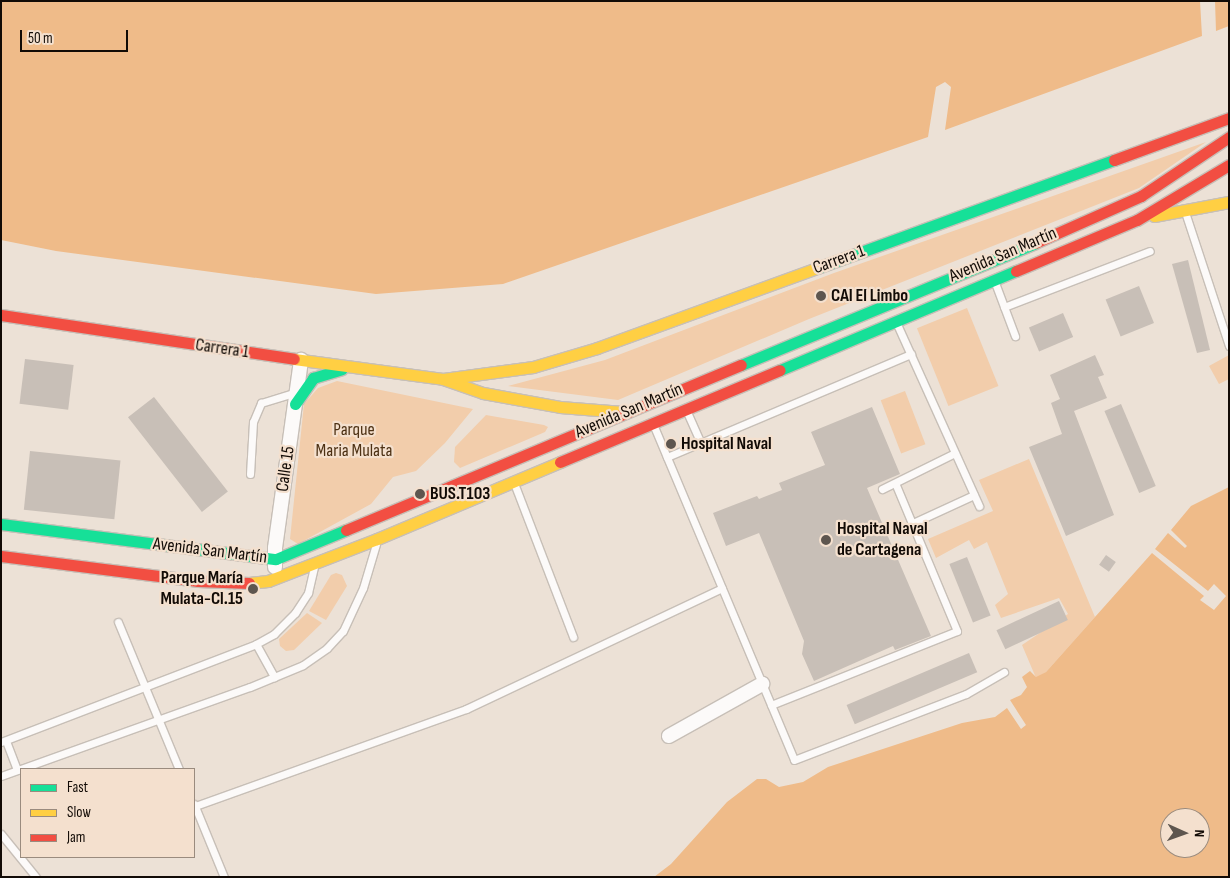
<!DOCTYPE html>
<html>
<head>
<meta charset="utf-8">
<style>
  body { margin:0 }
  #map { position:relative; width:1230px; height:878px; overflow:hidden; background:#ece1d6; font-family:"Sofia Sans Condensed",sans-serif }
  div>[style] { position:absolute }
  .green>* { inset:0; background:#f2cdab; transform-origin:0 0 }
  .water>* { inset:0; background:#efbb89 }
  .building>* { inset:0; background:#c8bfb7; transform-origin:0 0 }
  .roads { filter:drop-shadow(1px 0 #c7bfb7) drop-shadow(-1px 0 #c7bfb7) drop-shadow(0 1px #c7bfb7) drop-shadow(0 -1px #c7bfb7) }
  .lane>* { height:7px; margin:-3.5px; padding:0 3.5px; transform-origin:3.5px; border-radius:3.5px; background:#fcfaf9 }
  .street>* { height:14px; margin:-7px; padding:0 7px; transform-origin:7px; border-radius:7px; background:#fcfaf9 }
  .fast>* { height:11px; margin:-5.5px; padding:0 5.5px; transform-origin:5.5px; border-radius:5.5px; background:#16e098 }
  .slow>* { height:11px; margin:-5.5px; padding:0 5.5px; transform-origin:5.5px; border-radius:5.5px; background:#ffcf43 }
  .jam>* { height:11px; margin:-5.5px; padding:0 5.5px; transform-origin:5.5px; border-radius:5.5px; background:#f24e42 }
  .dots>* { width:14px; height:14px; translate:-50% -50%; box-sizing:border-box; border:2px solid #f4e0ce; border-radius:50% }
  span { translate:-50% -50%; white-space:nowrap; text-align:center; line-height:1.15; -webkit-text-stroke:4.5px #f4e0ce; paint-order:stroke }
  .street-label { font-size:18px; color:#120b06 }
  .poi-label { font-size:18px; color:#120b06; font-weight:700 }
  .left { translate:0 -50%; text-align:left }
  .right { translate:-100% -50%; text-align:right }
  .park-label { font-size:18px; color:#4d3114 }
  .frame { position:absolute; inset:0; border:2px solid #120b06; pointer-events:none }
  .legend { position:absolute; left:20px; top:768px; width:175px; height:90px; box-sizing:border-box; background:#f4e0ce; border:1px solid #9a8b7e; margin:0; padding:6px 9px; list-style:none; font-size:15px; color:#120b06 }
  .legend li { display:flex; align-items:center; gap:10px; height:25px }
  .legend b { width:25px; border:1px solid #9a8b7e }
  .north { position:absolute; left:1160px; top:808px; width:50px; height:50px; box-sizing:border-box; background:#f4e0ce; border:1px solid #9a8b7e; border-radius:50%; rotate:92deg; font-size:14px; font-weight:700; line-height:20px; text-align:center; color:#120b06 }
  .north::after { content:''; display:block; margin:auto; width:18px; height:22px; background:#5e564f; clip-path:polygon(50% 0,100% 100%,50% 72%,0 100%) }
  .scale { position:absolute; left:20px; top:30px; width:108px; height:22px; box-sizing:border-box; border:2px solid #120b06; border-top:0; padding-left:6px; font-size:15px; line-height:18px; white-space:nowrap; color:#120b06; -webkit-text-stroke:4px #f4e0ce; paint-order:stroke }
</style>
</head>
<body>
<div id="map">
  <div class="green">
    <div style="clip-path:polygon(1206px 142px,1139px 188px,809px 319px,618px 400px,508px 386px,605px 360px,834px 273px)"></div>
    <div style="left:967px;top:308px;width:84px;height:54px;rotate:68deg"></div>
    <div style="clip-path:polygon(1229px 355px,1229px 379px,1219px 384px,1209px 366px)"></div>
    <div style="clip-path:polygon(337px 381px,473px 409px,445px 443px,416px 471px,393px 477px,371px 504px,298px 544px,290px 539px,304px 404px,318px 388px)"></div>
    <div style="left:905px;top:391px;width:57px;height:26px;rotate:69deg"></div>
    <div style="clip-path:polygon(486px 415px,544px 425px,548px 427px,545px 432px,460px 468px,454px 462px,455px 447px)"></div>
    <div style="clip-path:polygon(1029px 459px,1095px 617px,1046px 672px,1036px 678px,1022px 645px,1068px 614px,1059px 598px,1001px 618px,995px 605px,1008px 594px,987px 542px,974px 549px,969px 540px,936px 558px,928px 539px,993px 511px,979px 480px)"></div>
    <div style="clip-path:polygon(336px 573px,342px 575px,347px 586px,326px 620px,309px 611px,331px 575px)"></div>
    <div style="clip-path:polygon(307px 613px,322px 623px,294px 650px,286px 651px,280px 646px,279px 639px)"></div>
  </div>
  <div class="water">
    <div style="clip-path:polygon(1px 1px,1200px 1px,1202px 36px,945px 130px,951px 87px,945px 82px,936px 87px,928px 137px,503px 284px,376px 294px,56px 251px,1px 240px)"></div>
    <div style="clip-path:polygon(1215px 1px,1229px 1px,1229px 26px,1216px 31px)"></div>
    <div style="clip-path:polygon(evenodd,1229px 487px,1229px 877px,654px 877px,671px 864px,727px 802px,757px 779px,766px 779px,779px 787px,803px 782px,828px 767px,962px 723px,995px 717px,1007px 708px,1021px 729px,1026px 725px,1010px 700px,1021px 695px,1027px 687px,1022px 677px,1030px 671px,1036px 677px,1046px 672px,1152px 553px,1204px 596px,1200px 600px,1214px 610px,1226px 596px,1214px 584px,1208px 591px,1155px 549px,1168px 533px,1185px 548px,1187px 546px,1171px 530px,1191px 506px,1229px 487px,1170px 818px,1200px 818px,1200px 848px,1170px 848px,1170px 818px)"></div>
  </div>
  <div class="building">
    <div style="clip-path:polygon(1188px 260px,1210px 350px,1197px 353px,1172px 264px)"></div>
    <div style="left:1139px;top:286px;width:40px;height:36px;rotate:68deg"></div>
    <div style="left:1063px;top:313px;width:26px;height:37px;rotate:67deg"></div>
    <div style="clip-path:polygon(1095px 355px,1104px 375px,1098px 377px,1107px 398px,1074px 411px,1114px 515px,1066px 536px,1029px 447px,1062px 434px,1051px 403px,1060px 399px,1050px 375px)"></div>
    <div style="left:25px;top:359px;width:49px;height:45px;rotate:7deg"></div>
    <div style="left:154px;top:397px;width:120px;height:33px;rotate:52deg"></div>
    <div style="left:1121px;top:404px;width:89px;height:18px;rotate:67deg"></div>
    <div style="clip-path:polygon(872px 407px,900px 474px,867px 488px,931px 636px,895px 650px,893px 646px,814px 681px,802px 654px,804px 641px,759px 533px,726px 546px,713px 513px,757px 496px,759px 499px,782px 490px,779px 483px,825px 465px,811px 432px)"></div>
    <div style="left:30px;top:451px;width:91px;height:59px;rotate:6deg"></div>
    <div style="left:1106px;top:555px;width:12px;height:12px;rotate:35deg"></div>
    <div style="left:967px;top:557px;width:63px;height:19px;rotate:68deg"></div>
    <div style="left:1059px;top:601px;width:21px;height:69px;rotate:65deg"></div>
    <div style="left:969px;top:653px;width:21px;height:133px;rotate:67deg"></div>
  </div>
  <div class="roads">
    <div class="lane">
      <div style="left:1185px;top:212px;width:141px;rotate:71.8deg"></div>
      <div style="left:994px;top:280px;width:60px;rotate:69.4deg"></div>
      <div style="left:1004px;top:307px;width:156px;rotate:-21deg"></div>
      <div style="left:896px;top:322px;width:202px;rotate:65.7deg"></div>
      <div style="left:687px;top:412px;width:34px;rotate:66deg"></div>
      <div style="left:653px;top:424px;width:364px;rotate:67.2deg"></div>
      <div style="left:794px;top:760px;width:184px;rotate:-21deg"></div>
      <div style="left:966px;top:694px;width:44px;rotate:-30.1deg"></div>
      <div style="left:667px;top:457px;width:265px;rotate:-22.9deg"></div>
      <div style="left:250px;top:474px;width:52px;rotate:-86.7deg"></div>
      <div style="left:253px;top:422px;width:21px;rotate:-67deg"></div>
      <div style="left:261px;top:403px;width:37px;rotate:-17deg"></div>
      <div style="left:514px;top:483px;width:165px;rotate:69deg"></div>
      <div style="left:882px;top:489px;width:81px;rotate:-26.3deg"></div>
      <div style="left:913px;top:523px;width:67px;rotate:-24.7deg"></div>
      <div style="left:118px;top:622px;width:159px;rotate:67.5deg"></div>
      <div style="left:256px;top:644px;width:38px;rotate:61deg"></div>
      <div style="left:771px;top:705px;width:200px;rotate:-21.7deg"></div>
      <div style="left:957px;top:631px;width:160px;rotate:-112.7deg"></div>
      <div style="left:6px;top:741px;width:31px;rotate:69deg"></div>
      <div style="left:1px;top:742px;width:273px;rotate:-21deg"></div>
      <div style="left:256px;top:644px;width:21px;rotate:-29deg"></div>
      <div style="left:274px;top:634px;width:30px;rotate:-45deg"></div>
      <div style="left:295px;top:613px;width:24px;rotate:-57deg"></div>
      <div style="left:308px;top:593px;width:27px;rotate:-77deg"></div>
      <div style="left:1px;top:776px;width:264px;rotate:-19.7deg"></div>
      <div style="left:250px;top:687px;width:57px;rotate:-22.5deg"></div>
      <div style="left:303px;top:665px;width:29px;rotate:-35deg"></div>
      <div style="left:327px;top:648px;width:23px;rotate:-47deg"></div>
      <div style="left:343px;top:631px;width:47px;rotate:-65.1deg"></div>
      <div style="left:363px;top:588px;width:46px;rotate:-73.5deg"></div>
      <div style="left:194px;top:804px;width:79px;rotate:67.7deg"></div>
      <div style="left:195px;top:806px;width:288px;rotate:-19.7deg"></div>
      <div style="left:466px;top:709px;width:283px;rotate:-25.3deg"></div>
      <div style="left:1px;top:834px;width:55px;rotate:50.9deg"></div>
    </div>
    <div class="street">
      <div style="left:275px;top:567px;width:19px;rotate:-90deg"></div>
      <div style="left:275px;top:548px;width:190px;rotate:-82.1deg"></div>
      <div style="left:669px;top:736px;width:107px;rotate:-29.2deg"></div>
    </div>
    <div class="fast">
      <div style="left:817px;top:268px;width:316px;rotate:-20deg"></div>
      <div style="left:741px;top:365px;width:318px;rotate:-22.5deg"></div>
      <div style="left:780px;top:370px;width:256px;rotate:-22.8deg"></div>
      <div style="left:295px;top:404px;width:32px;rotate:-55deg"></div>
      <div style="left:313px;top:378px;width:30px;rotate:-17deg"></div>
      <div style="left:1px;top:524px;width:277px;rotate:7.3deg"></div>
      <div style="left:276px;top:559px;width:76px;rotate:-22.5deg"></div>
    </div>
    <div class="slow">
      <div style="left:1154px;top:216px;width:76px;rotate:-10.6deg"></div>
      <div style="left:294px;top:359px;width:150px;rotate:7.6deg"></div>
      <div style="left:443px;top:379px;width:42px;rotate:19.3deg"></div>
      <div style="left:483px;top:393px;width:78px;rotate:10.3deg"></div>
      <div style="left:560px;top:407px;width:63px;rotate:4.5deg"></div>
      <div style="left:443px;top:379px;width:91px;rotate:-7.6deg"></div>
      <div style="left:533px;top:367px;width:67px;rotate:-16.5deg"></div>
      <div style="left:597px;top:348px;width:234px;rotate:-20deg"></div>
      <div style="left:249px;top:583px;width:19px;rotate:-6deg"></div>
      <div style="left:268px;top:581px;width:117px;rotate:-21.1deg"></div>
      <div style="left:377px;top:539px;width:199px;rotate:-22.8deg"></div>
    </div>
    <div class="jam">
      <div style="left:1114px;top:160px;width:122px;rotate:-20.1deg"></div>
      <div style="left:1035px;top:243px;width:116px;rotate:-23.9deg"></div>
      <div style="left:1141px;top:196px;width:106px;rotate:-33.8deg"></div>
      <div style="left:1016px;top:271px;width:131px;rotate:-22.9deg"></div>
      <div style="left:1137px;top:220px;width:107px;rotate:-30.9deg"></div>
      <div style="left:1px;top:315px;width:296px;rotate:8.5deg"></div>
      <div style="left:560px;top:462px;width:238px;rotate:-22.7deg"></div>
      <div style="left:346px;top:530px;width:428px;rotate:-22.7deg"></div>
      <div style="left:1px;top:556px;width:199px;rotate:7.2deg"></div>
      <div style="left:198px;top:581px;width:51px;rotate:2.2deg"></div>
    </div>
  </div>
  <div class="dots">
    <div style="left:821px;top:296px;background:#5e564f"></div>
    <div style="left:671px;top:444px;background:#5e564f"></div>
    <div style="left:420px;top:494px;background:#5e564f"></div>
    <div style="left:826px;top:540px;background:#5e564f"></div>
    <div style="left:253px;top:589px;background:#5e564f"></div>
  </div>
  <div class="street-label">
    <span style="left:1003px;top:255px;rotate:-23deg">Avenida San Martín</span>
    <span style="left:839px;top:260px;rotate:-20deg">Carrera 1</span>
    <span style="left:222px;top:349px;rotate:8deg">Carrera 1</span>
    <span style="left:629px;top:411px;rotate:-23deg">Avenida San Martín</span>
    <span style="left:286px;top:469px;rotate:-82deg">Calle 15</span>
    <span style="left:210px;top:551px;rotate:7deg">Avenida San Martín</span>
  </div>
  <div class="poi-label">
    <span class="left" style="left:831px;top:296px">CAI El Limbo</span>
    <span class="left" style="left:681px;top:444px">Hospital Naval</span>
    <span class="left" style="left:430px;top:494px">BUS.T103</span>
    <span class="left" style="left:837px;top:540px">Hospital Naval<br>de Cartagena</span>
    <span class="right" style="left:243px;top:589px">Parque María<br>Mulata-Cl.15</span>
  </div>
  <div class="park-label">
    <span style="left:354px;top:441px">Parque<br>Maria Mulata</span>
  </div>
  <div class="frame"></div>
  <ul class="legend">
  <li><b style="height:6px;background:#16e098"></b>Fast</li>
  <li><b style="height:6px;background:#ffcf43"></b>Slow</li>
  <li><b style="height:6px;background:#f24e42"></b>Jam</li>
  </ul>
  <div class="north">N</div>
  <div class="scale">50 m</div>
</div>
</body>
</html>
